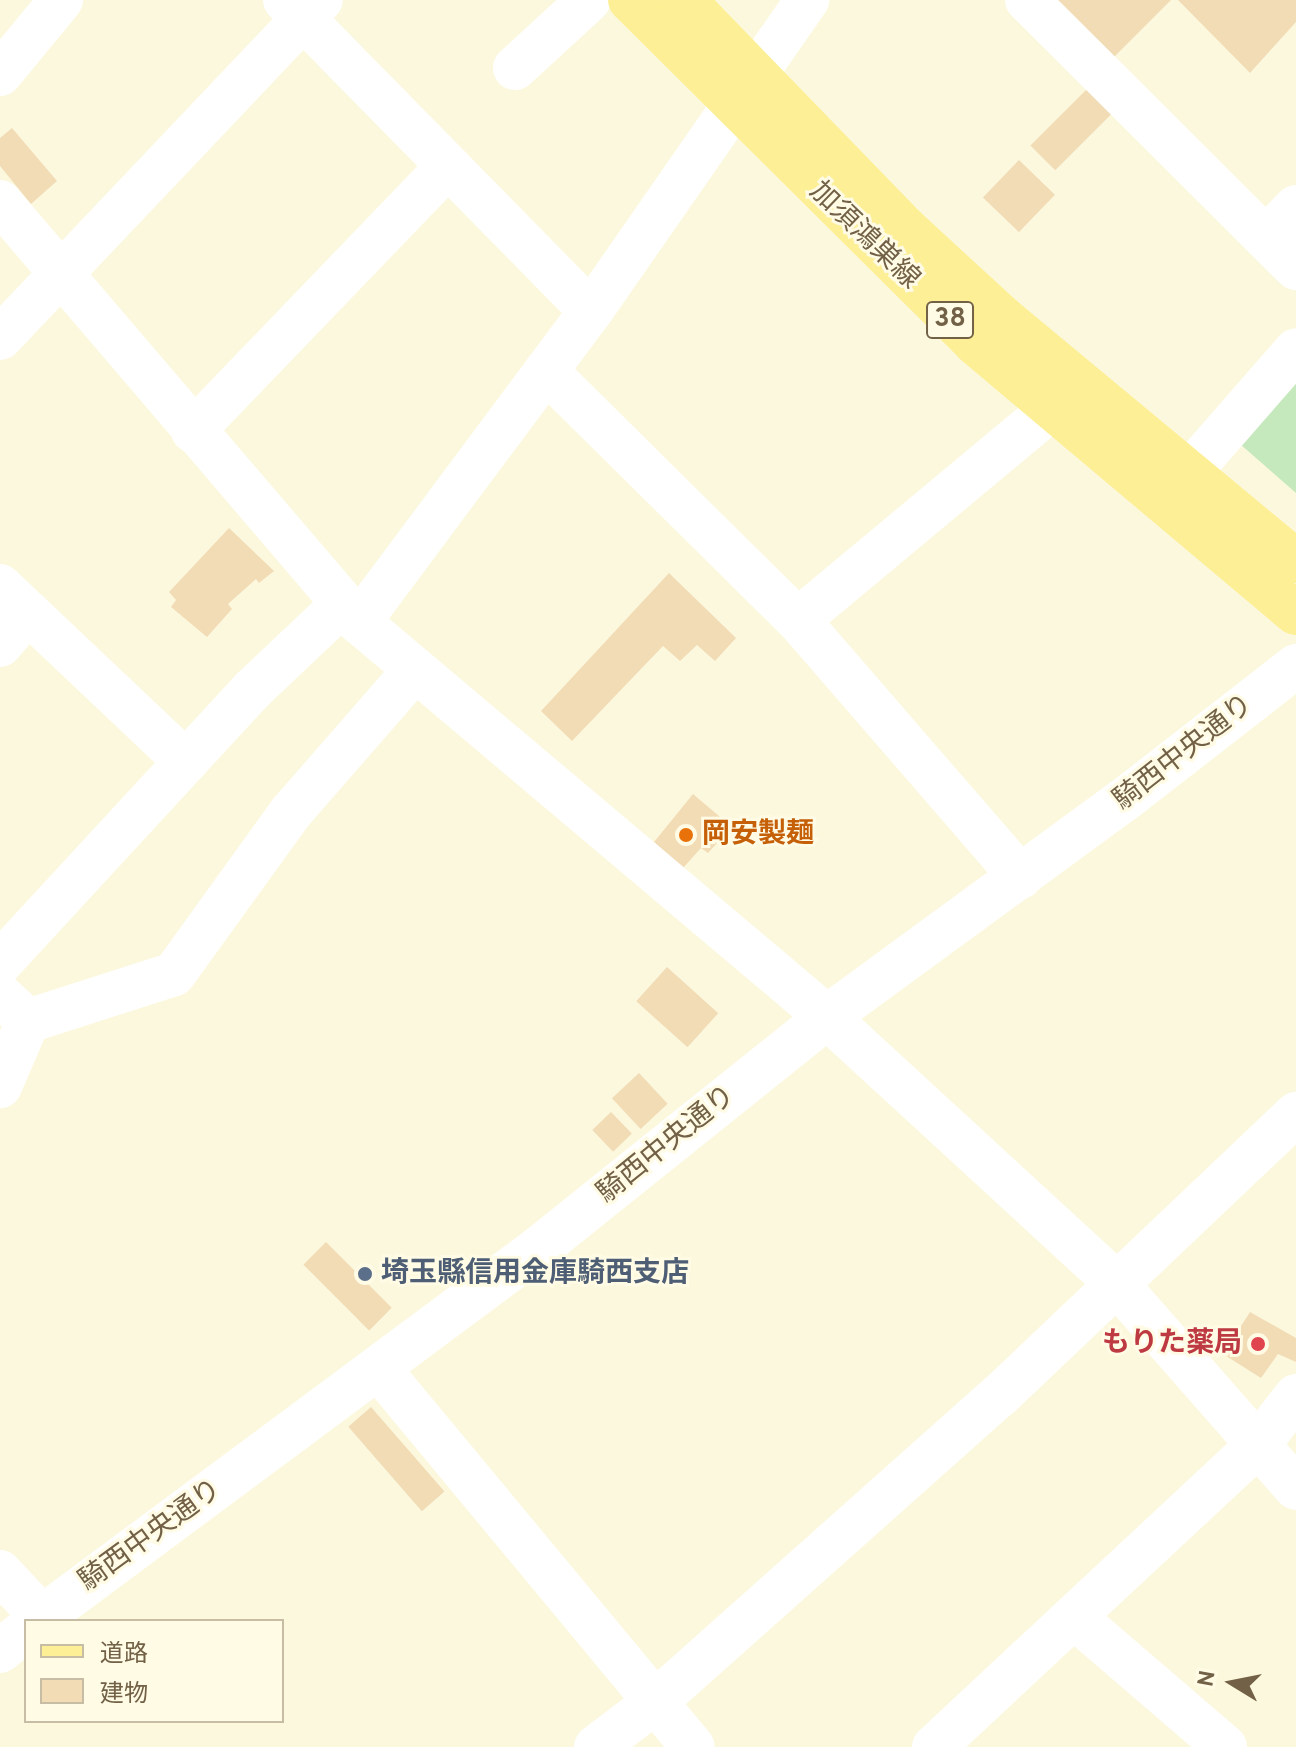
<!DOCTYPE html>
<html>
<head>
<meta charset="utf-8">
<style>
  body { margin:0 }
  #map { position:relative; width:1296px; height:1747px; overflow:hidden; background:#fcf8de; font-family:Overpass,"Noto Sans JP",sans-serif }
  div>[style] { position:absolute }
  .green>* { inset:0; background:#c5e9bd }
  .building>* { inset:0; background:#f2dcb6; transform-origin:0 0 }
  .minor>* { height:44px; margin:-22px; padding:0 22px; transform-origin:22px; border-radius:22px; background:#fff }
  .major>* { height:44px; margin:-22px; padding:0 22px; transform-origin:22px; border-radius:22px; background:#fdef95 }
  .dots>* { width:22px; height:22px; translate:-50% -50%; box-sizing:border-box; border:4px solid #fffbe5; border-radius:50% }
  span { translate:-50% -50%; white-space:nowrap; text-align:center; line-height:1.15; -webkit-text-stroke:6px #fffbe5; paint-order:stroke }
  .shield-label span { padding:2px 6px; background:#fffbe5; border:2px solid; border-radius:6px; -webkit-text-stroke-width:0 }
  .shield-label { font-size:26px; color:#726146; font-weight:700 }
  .street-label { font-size:28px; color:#726146 }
  .food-label { font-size:28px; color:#c56008; font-weight:700 }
  .left { translate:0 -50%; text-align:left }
  .service-label { font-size:28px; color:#4e5e75; font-weight:700 }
  .health-label { font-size:28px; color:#be3a42; font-weight:700 }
  .right { translate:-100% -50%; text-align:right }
  .legend { position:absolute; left:24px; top:1619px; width:260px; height:104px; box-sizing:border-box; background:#fffbe5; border:2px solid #c7bda5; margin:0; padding:10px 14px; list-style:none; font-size:24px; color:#726146 }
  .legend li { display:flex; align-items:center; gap:16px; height:40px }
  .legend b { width:40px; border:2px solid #c7bda5 }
  .north { position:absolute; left:1192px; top:1643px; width:80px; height:80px; -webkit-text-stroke:6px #fffbe5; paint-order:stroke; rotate:280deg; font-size:22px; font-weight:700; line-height:32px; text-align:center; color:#726146 }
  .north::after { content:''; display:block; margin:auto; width:28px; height:36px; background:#726146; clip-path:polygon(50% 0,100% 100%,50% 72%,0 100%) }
</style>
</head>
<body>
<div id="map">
  <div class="green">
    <div style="clip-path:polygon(1296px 381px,1296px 493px,1240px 444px)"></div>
  </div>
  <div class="building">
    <div style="clip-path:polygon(1057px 0,1171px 0,1114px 57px)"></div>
    <div style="clip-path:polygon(1178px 0,1296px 0,1296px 22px,1250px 73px)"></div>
    <div style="left:1087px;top:89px;width:35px;height:80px;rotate:45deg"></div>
    <div style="clip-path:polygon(12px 128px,57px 181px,31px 204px,0 166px,0 138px)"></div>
    <div style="left:1019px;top:160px;width:50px;height:52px;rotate:44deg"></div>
    <div style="clip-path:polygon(229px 528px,274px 571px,259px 583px,256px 579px,228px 604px,232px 609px,207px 637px,171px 607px,176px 600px,169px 592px)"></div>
    <div style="clip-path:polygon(669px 573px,736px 638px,715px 661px,697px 645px,680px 661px,663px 646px,572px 741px,541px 711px)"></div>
    <div style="clip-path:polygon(693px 794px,732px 827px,708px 853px,701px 848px,683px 868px,654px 842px)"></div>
    <div style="left:667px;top:967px;width:69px;height:46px;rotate:42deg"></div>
    <div style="left:639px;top:1073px;width:42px;height:37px;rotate:47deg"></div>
    <div style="left:611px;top:1112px;width:30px;height:26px;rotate:46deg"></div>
    <div style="left:326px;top:1242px;width:93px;height:32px;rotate:45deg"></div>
    <div style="clip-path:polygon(1250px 1312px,1296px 1338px,1296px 1362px,1278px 1354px,1261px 1378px,1223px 1354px)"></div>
    <div style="left:371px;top:1407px;width:112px;height:30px;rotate:49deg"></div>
  </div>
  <div class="minor">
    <div style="left:285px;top:0;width:436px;rotate:45.5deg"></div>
    <div style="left:1027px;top:0;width:380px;rotate:44.9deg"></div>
    <div style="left:515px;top:68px;width:100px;rotate:-42.6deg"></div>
    <div style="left:0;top:74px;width:96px;rotate:-50.5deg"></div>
    <div style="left:0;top:202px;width:553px;rotate:49.48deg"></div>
    <div style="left:359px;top:622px;width:612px;rotate:40.16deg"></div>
    <div style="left:827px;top:1017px;width:391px;rotate:42.6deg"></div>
    <div style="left:1115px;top:1282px;width:274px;rotate:48.7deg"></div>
    <div style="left:1266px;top:238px;width:43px;rotate:-45.9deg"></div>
    <div style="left:0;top:338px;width:466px;rotate:-46.5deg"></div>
    <div style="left:546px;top:371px;width:354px;rotate:44.7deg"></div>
    <div style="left:798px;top:620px;width:340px;rotate:49.1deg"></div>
    <div style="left:193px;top:431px;width:366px;rotate:-46.1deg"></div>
    <div style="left:1188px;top:474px;width:164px;rotate:-48.9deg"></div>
    <div style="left:0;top:586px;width:256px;rotate:43.4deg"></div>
    <div style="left:798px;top:620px;width:331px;rotate:-39.8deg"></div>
    <div style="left:359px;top:622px;width:388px;rotate:-53.3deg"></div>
    <div style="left:591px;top:311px;width:379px;rotate:-55.2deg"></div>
    <div style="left:0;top:645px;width:43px;rotate:-49.7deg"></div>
    <div style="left:0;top:963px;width:373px;rotate:-47.3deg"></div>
    <div style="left:253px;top:689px;width:124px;rotate:-43.4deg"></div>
    <div style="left:0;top:995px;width:38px;rotate:43deg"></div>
    <div style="left:28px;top:1021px;width:71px;rotate:113.3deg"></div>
    <div style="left:28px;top:1021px;width:153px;rotate:-17.8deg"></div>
    <div style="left:174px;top:974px;width:200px;rotate:-54.2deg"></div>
    <div style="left:291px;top:812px;width:189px;rotate:-48.9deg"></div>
    <div style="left:379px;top:1369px;width:491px;rotate:50.3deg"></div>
    <div style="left:0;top:1572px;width:62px;rotate:47deg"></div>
    <div style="left:1074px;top:1617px;width:199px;rotate:40.7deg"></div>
    <div style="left:37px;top:1621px;width:625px;rotate:-36.61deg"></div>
    <div style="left:539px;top:1248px;width:369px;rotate:-38.7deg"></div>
    <div style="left:827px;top:1017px;width:379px;rotate:-36.2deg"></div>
    <div style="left:1133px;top:793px;width:207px;rotate:-37.9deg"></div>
    <div style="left:0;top:1651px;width:33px;rotate:-39deg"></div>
    <div style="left:596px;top:1747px;width:73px;rotate:-37.2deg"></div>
    <div style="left:654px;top:1703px;width:462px;rotate:-41.7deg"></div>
    <div style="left:999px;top:1396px;width:410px;rotate:-43.5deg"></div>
    <div style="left:934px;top:1747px;width:443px;rotate:-43deg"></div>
    <div style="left:1258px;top:1445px;width:62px;rotate:-52.2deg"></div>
  </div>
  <div class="major">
    <div style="left:630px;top:0;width:486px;rotate:44.8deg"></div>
    <div style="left:975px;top:343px;width:419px;rotate:40.1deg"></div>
    <div style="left:684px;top:0;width:319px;rotate:45.9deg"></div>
    <div style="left:906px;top:229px;width:133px;rotate:42.6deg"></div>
    <div style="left:1004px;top:319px;width:379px;rotate:39.7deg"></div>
  </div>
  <div class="dots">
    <div style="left:686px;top:835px;background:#e8710a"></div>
    <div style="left:365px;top:1274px;background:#5c6f8a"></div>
    <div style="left:1258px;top:1344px;background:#e0444e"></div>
  </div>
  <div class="shield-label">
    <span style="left:950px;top:320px">38</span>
  </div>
  <div class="street-label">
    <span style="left:864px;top:236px;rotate:44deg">加須鴻巣線</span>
    <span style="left:1184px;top:753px;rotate:-38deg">騎西中央通り</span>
    <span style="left:667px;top:1145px;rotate:-39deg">騎西中央通り</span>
    <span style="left:151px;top:1536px;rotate:-36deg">騎西中央通り</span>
  </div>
  <div class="food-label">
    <span class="left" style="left:702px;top:835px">岡安製麺</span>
  </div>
  <div class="service-label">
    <span class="left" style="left:381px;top:1274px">埼玉縣信用金庫騎西支店</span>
  </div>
  <div class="health-label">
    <span class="right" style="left:1242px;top:1344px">もりた薬局</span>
  </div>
  <ul class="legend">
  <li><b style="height:10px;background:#fdef95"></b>道路</li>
  <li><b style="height:22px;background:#f2dcb6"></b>建物</li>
  </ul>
  <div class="north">N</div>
</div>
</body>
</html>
